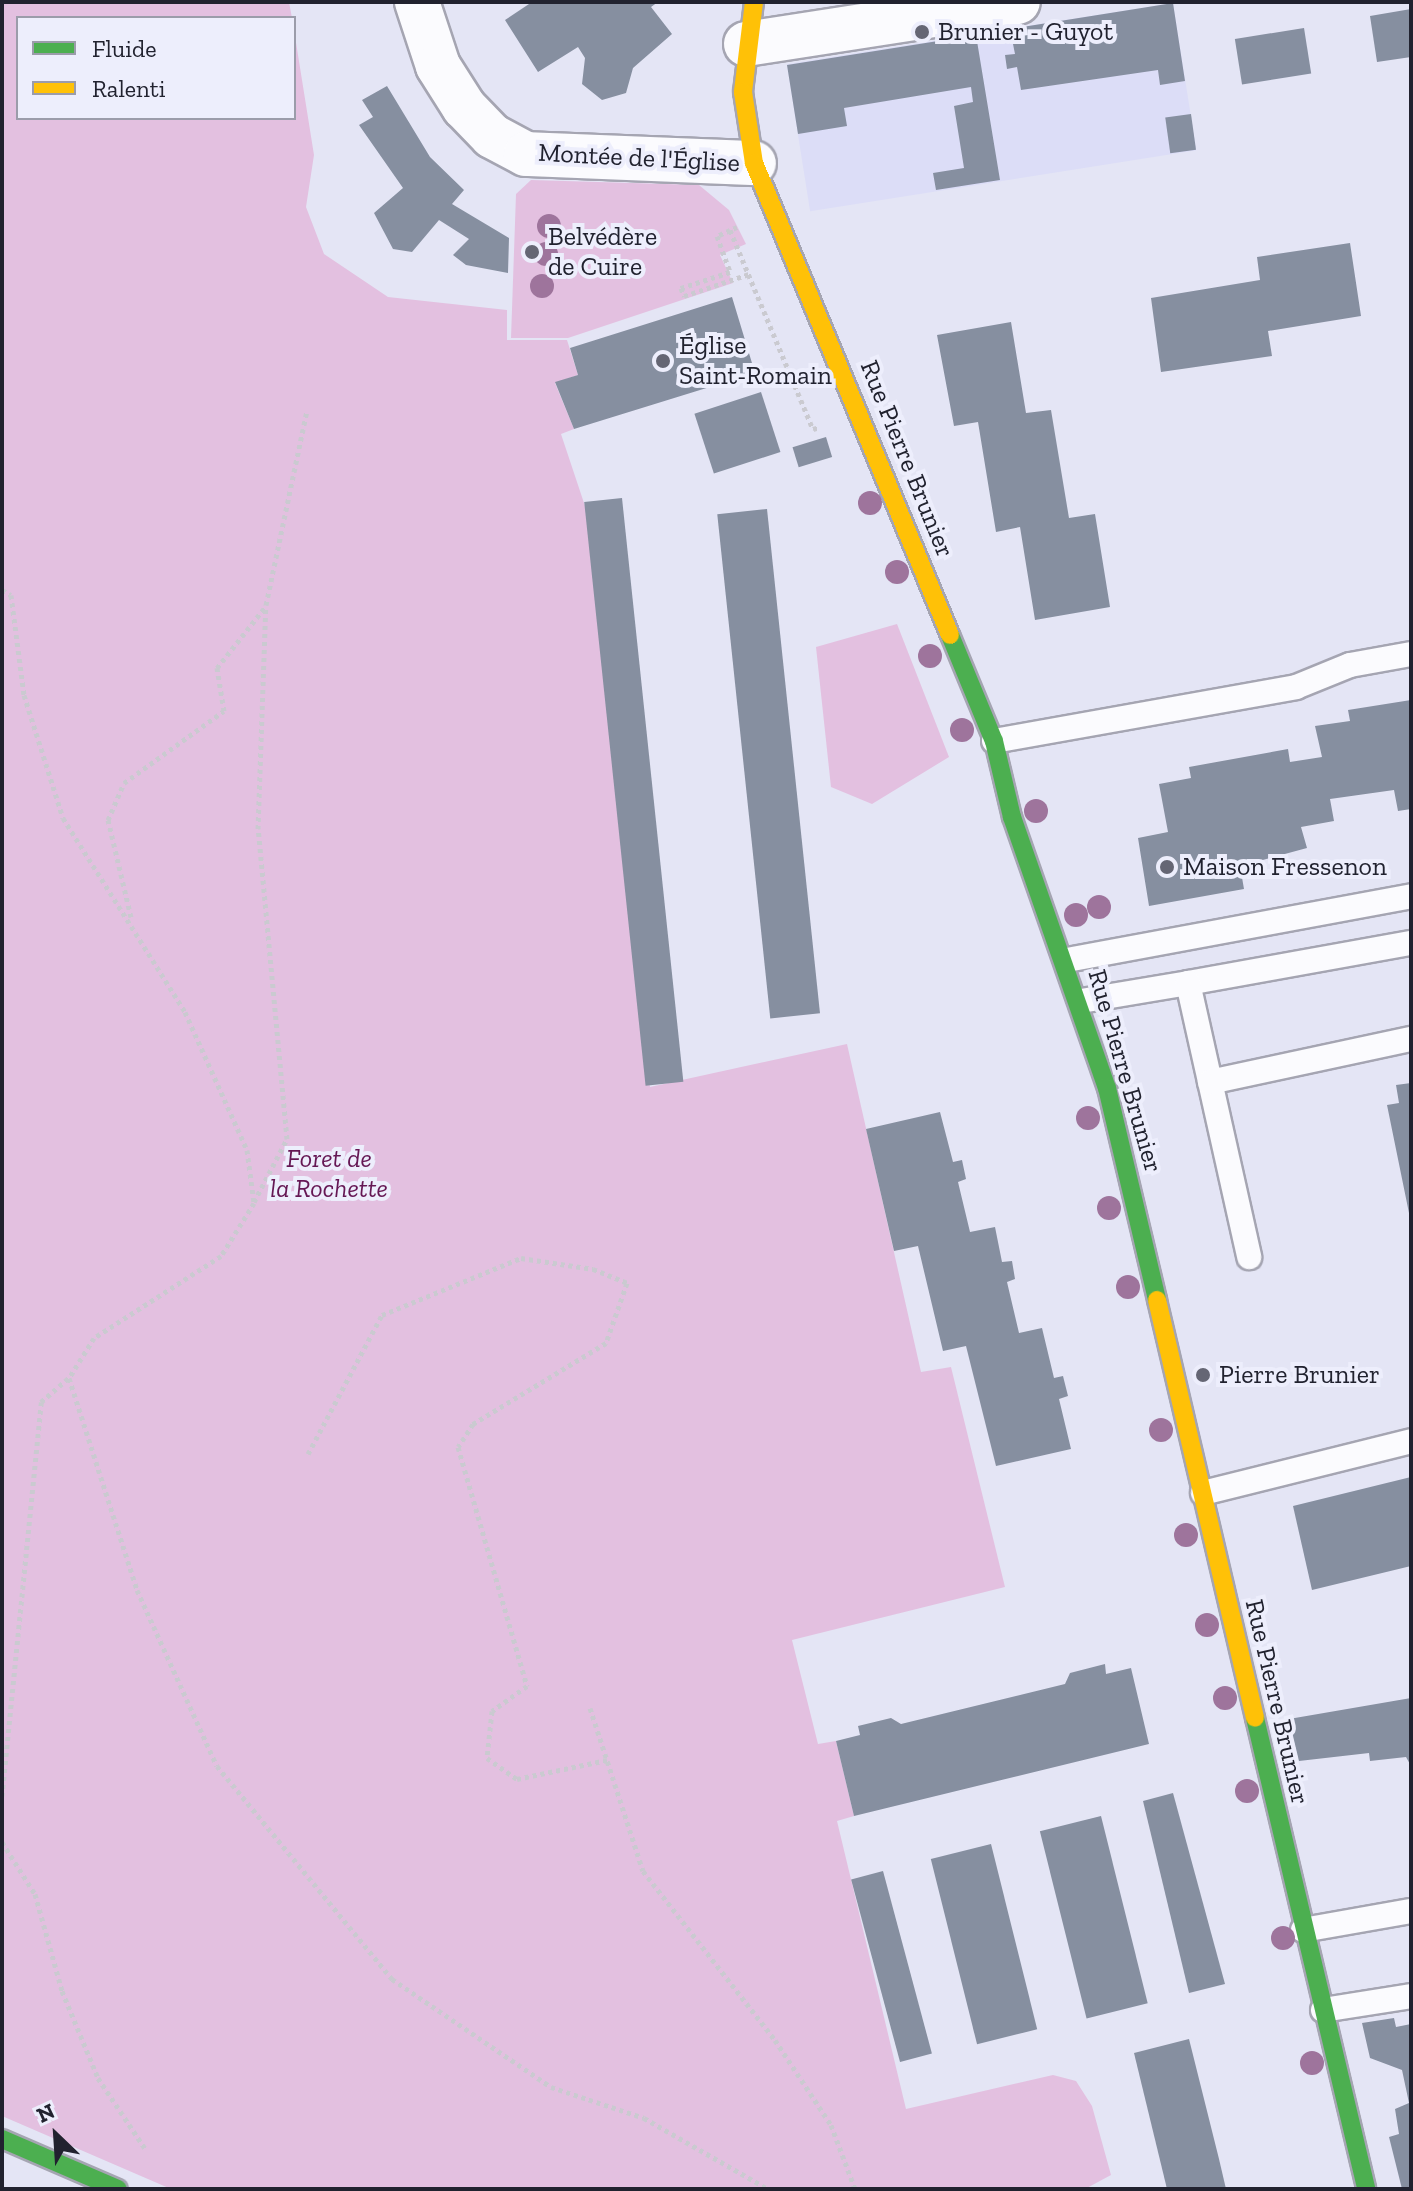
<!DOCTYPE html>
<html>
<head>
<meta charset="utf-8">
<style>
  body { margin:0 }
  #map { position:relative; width:1413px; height:2191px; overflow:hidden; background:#e4e5f5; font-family:"Zilla Slab",serif }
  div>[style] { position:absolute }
  .built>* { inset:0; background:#dcddf7; transform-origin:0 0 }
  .green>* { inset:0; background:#e3c0e0 }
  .building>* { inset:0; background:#868fa0; transform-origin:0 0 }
  .path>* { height:5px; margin-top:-2.5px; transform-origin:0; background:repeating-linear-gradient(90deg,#cacad0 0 4px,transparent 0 8px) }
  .roads { filter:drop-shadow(2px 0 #a5a5b2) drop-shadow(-2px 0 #a5a5b2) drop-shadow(0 2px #a5a5b2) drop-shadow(0 -2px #a5a5b2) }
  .lane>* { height:24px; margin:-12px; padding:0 12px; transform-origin:12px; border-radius:12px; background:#fbfbfe }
  .street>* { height:44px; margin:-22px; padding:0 22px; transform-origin:22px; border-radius:22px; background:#fbfbfe }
  .fast>* { height:18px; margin:-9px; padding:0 9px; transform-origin:9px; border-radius:9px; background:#4caf50 }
  .slow>* { height:18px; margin:-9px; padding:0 9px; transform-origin:9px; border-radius:9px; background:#ffc107 }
  .trees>* { width:24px; height:24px; margin:-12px; border-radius:50%; background:#9e749c }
  .dots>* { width:22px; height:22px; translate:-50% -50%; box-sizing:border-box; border:4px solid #edeefc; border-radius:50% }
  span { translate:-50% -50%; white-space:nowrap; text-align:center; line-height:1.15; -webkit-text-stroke:8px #edeefc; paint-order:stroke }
  .poi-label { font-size:26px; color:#21222f }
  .left { translate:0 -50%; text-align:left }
  .street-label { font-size:26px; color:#21222f }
  .park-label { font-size:26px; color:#651754; font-style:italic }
  .frame { position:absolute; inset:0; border:4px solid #21222f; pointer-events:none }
  .legend { position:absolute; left:16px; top:16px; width:280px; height:104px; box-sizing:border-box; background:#edeefc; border:2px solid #9b9caa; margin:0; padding:10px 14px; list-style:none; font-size:24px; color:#21222f }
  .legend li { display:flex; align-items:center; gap:16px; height:40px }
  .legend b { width:40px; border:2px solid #9b9caa }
  .north { position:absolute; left:16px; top:2095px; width:80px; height:80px; -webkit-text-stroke:6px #edeefc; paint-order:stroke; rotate:335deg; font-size:22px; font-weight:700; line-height:32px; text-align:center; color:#21222f }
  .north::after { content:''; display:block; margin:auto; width:28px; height:36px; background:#21222f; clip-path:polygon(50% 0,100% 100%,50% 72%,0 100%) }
</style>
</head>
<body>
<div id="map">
  <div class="built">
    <div style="left:1173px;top:3px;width:149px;height:391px;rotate:81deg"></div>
  </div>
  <div class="green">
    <div style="clip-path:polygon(2px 2px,289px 2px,292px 18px,18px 18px,18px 118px,294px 118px,294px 30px,314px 155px,306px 207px,324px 254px,388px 297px,507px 310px,507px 340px,567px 340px,578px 375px,555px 383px,574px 429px,561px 434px,586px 509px,650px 1087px,847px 1044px,921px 1372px,951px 1367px,1005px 1587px,792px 1640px,818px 1744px,836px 1741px,854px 1816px,837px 1821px,906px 2109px,1053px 2075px,1076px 2081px,1092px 2106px,1111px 2175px,1085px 2189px,171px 2189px,2px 2116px)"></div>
    <div style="clip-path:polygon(531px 180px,699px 185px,729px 210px,746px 244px,720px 255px,733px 283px,568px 338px,511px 338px,516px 194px)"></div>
    <div style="clip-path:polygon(897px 624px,949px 757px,872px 804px,831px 787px,816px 647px)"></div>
  </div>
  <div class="building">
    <div style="clip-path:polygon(532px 2px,658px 2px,651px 7px,672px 34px,633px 68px,626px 93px,602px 100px,582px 84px,585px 58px,578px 47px,538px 72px,505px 20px)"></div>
    <div style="clip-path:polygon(1173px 3px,1185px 81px,1160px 85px,1158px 70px,1021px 90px,1017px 67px,1007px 69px,1005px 55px,1015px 54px,1010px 29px)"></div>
    <div style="clip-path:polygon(1411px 9px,1411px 57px,1377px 62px,1370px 16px)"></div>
    <div style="left:1304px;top:28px;width:46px;height:70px;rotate:81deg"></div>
    <div style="clip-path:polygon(976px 35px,1000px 180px,936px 190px,933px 173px,964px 168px,954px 106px,973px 102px,971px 87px,844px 108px,847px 126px,798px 134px,787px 65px)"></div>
    <div style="clip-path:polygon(387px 86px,430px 157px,464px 190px,452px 204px,509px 238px,508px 273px,466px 265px,453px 255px,469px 239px,439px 220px,412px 252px,393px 249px,374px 213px,403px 188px,359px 125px,373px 117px,362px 100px)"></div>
    <div style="left:1191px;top:114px;width:36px;height:26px;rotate:82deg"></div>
    <div style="clip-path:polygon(1350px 243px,1361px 316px,1268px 331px,1272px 356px,1161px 372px,1151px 298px,1260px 280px,1257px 257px)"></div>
    <div style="clip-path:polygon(732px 297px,755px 373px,574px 429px,555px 382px,578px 375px,570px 348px)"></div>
    <div style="clip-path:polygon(1011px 322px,1026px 413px,1051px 410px,1069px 518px,1095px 514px,1110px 607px,1035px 620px,1020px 527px,996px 532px,978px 422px,954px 426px,937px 335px)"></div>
    <div style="left:761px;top:392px;width:63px;height:70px;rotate:72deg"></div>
    <div style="left:826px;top:437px;width:21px;height:35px;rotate:73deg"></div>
    <div style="left:622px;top:498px;width:587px;height:38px;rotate:84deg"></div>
    <div style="left:767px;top:509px;width:507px;height:50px;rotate:84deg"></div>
    <div style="clip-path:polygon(1411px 700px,1411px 809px,1398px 811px,1394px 790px,1330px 799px,1334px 821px,1301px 827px,1307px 848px,1240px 866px,1244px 889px,1149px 906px,1138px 838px,1168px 832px,1159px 784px,1191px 778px,1189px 767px,1288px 749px,1290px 762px,1322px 757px,1315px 726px,1350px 721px,1348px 710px)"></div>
    <div style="clip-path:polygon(1411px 1083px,1411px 1218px,1410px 1218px,1387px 1105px,1399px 1103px,1396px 1085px)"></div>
    <div style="clip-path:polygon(940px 1112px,953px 1162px,962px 1160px,966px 1179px,958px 1182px,970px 1232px,995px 1227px,1002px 1262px,1012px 1261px,1015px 1279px,1007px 1282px,1019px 1333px,1042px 1328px,1054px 1378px,1063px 1376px,1068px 1396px,1059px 1399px,1071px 1449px,996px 1466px,966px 1346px,943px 1351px,918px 1246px,894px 1251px,866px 1129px)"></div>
    <div style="clip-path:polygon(1411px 1477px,1411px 1566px,1312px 1590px,1293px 1506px)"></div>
    <div style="clip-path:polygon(1105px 1664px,1106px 1674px,1131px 1668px,1149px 1744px,854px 1816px,836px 1741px,860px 1735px,858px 1726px,891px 1718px,901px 1724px,1065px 1684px,1070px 1673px)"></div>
    <div style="clip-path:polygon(1411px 1698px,1411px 1766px,1406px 1757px,1370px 1761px,1369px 1753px,1299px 1761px,1289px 1719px)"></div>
    <div style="clip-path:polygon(1173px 1793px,1225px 1984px,1189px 1993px,1143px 1801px)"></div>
    <div style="left:1101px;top:1816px;width:193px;height:63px;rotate:76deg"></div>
    <div style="left:991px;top:1844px;width:191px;height:62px;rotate:76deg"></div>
    <div style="left:883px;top:1871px;width:189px;height:33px;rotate:75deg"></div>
    <div style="clip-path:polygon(1394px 2018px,1396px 2027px,1411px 2024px,1411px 2189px,1402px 2189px,1389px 2137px,1399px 2134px,1395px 2109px,1409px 2103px,1402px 2070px,1370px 2058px,1362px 2023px)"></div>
    <div style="clip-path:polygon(1189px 2039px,1219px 2159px,1226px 2189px,1167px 2189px,1134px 2053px)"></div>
  </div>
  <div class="path">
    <div style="left:737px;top:227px;width:8px;rotate:157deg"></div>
    <div style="left:730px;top:230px;width:216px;rotate:67.4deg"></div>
    <div style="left:813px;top:429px;width:7px;rotate:-16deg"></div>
    <div style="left:730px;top:230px;width:14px;rotate:155deg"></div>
    <div style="left:717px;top:236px;width:38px;rotate:70deg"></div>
    <div style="left:730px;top:272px;width:52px;rotate:161.9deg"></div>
    <div style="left:681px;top:288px;width:9px;rotate:69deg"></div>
    <div style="left:684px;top:296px;width:69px;rotate:-18.7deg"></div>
    <div style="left:2px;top:590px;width:10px;rotate:29deg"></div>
    <div style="left:11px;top:595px;width:101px;rotate:82.6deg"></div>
    <div style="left:24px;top:695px;width:129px;rotate:72.4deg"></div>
    <div style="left:63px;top:818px;width:229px;rotate:57.8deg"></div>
    <div style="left:185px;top:1012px;width:151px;rotate:65.8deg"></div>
    <div style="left:247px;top:1150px;width:53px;rotate:82.5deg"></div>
    <div style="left:254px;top:1203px;width:62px;rotate:121.9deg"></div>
    <div style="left:221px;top:1256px;width:151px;rotate:147.2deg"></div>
    <div style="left:94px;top:1338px;width:47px;rotate:122deg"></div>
    <div style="left:131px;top:917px;width:100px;rotate:-103.3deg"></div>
    <div style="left:108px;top:820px;width:40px;rotate:-66.6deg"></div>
    <div style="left:124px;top:783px;width:123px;rotate:-35.8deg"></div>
    <div style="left:224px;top:711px;width:44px;rotate:-99.2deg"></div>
    <div style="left:217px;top:668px;width:79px;rotate:-51.7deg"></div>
    <div style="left:254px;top:1202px;width:71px;rotate:-62.4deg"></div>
    <div style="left:287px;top:1139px;width:311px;rotate:-95.3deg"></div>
    <div style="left:258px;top:829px;width:224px;rotate:-88deg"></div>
    <div style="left:266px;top:605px;width:199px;rotate:-78.1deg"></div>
    <div style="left:308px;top:1454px;width:157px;rotate:-62deg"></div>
    <div style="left:382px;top:1315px;width:150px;rotate:-22.3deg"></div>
    <div style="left:521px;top:1258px;width:73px;rotate:8.7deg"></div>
    <div style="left:593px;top:1269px;width:37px;rotate:22deg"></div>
    <div style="left:627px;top:1283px;width:64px;rotate:109.3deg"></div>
    <div style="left:606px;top:1343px;width:156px;rotate:148.7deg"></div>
    <div style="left:473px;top:1424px;width:27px;rotate:123deg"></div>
    <div style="left:458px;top:1447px;width:249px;rotate:73.9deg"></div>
    <div style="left:527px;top:1686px;width:43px;rotate:144.5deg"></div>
    <div style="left:492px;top:1711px;width:47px;rotate:96.1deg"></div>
    <div style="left:487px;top:1758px;width:37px;rotate:35deg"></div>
    <div style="left:517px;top:1779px;width:92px;rotate:-11.9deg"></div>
    <div style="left:590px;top:1708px;width:171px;rotate:72deg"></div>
    <div style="left:643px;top:1871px;width:214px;rotate:52deg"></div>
    <div style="left:775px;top:2040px;width:102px;rotate:56.6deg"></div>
    <div style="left:831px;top:2125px;width:68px;rotate:69.4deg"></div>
    <div style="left:2px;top:1796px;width:396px;rotate:-84.3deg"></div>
    <div style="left:41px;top:1402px;width:37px;rotate:-41deg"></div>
    <div style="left:69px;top:1378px;width:223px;rotate:72.2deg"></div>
    <div style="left:137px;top:1590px;width:193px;rotate:65.6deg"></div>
    <div style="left:217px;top:1766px;width:276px;rotate:50.6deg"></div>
    <div style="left:392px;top:1979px;width:192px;rotate:34.2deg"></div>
    <div style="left:551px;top:2087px;width:98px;rotate:18.4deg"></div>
    <div style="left:644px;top:2118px;width:143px;rotate:29.8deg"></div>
    <div style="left:2px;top:1842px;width:62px;rotate:57.6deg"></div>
    <div style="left:35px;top:1894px;width:101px;rotate:74.4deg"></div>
    <div style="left:62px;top:1991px;width:94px;rotate:67.5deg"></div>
    <div style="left:98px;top:2078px;width:87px;rotate:56.3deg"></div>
  </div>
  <div class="roads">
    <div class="lane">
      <div style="left:994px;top:741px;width:307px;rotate:-10.1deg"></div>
      <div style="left:1296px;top:687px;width:58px;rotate:-22.2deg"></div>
      <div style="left:1350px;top:665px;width:62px;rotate:-10.2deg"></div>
      <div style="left:1067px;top:960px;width:350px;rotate:-10.5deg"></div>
      <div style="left:1188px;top:983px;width:227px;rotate:-10.2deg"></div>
      <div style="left:1081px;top:1001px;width:109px;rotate:-9.5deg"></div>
      <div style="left:1188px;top:983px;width:281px;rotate:77.4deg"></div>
      <div style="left:1210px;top:1082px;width:206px;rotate:-12.1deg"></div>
      <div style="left:1203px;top:1493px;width:214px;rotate:-14deg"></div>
      <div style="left:1303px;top:1930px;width:110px;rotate:-10deg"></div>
      <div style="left:1323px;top:2010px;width:89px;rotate:-9deg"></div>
    </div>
    <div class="street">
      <div style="left:417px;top:2px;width:67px;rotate:71.8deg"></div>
      <div style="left:438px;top:66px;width:49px;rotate:57.6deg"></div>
      <div style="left:464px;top:107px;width:40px;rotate:46deg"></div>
      <div style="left:492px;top:136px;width:38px;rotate:28deg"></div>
      <div style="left:526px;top:154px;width:228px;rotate:2.3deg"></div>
      <div style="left:746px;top:44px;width:275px;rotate:-8.8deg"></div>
    </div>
    <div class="fast">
      <div style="left:950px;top:635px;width:115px;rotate:67.5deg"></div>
      <div style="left:994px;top:741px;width:78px;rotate:76.7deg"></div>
      <div style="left:1012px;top:817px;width:287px;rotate:70.7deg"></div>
      <div style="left:1107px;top:1088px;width:218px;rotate:76.7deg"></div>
      <div style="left:1255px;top:1718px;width:484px;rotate:76.7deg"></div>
      <div style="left:2px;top:2139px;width:126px;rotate:23.3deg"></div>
    </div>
    <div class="slow">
      <div style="left:754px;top:2px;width:91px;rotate:97deg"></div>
      <div style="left:743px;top:92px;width:72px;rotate:81.2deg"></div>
      <div style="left:754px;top:163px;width:511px;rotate:67.45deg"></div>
      <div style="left:1157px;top:1300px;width:429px;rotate:76.8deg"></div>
    </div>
  </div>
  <div class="trees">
    <div style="left:549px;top:226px"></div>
    <div style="left:546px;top:254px"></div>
    <div style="left:542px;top:286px"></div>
    <div style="left:870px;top:503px"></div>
    <div style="left:897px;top:572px"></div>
    <div style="left:930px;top:656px"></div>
    <div style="left:962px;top:730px"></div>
    <div style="left:1036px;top:811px"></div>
    <div style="left:1099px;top:907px"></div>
    <div style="left:1076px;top:915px"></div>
    <div style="left:1088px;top:1118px"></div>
    <div style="left:1109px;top:1208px"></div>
    <div style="left:1128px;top:1287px"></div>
    <div style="left:1161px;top:1430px"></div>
    <div style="left:1186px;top:1535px"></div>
    <div style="left:1207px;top:1625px"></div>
    <div style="left:1225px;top:1698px"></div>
    <div style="left:1247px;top:1791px"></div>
    <div style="left:1283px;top:1938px"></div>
    <div style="left:1312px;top:2063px"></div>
  </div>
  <div class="dots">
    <div style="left:922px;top:32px;background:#656674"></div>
    <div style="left:532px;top:252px;background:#656674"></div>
    <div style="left:663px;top:361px;background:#656674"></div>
    <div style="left:1167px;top:867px;background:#656674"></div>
    <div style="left:1203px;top:1375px;background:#656674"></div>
  </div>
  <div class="poi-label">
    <span class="left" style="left:938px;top:32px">Brunier - Guyot</span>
    <span class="left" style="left:548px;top:252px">Belvédère<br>de Cuire</span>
    <span class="left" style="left:679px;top:361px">Église<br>Saint-Romain</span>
    <span class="left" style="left:1183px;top:867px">Maison Fressenon</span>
    <span class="left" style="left:1219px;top:1375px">Pierre Brunier</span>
  </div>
  <div class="street-label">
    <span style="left:639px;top:158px;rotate:3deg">Montée de l'Église</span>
    <span style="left:907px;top:459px;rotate:68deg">Rue Pierre Brunier</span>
    <span style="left:1125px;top:1071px;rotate:74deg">Rue Pierre Brunier</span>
    <span style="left:1277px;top:1702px;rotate:77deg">Rue Pierre Brunier</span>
  </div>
  <div class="park-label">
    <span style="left:329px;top:1174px">Foret de<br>la Rochette</span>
  </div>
  <div class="frame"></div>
  <ul class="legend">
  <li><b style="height:10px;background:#4caf50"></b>Fluide</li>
  <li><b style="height:10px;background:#ffc107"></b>Ralenti</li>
  </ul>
  <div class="north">N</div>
</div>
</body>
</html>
